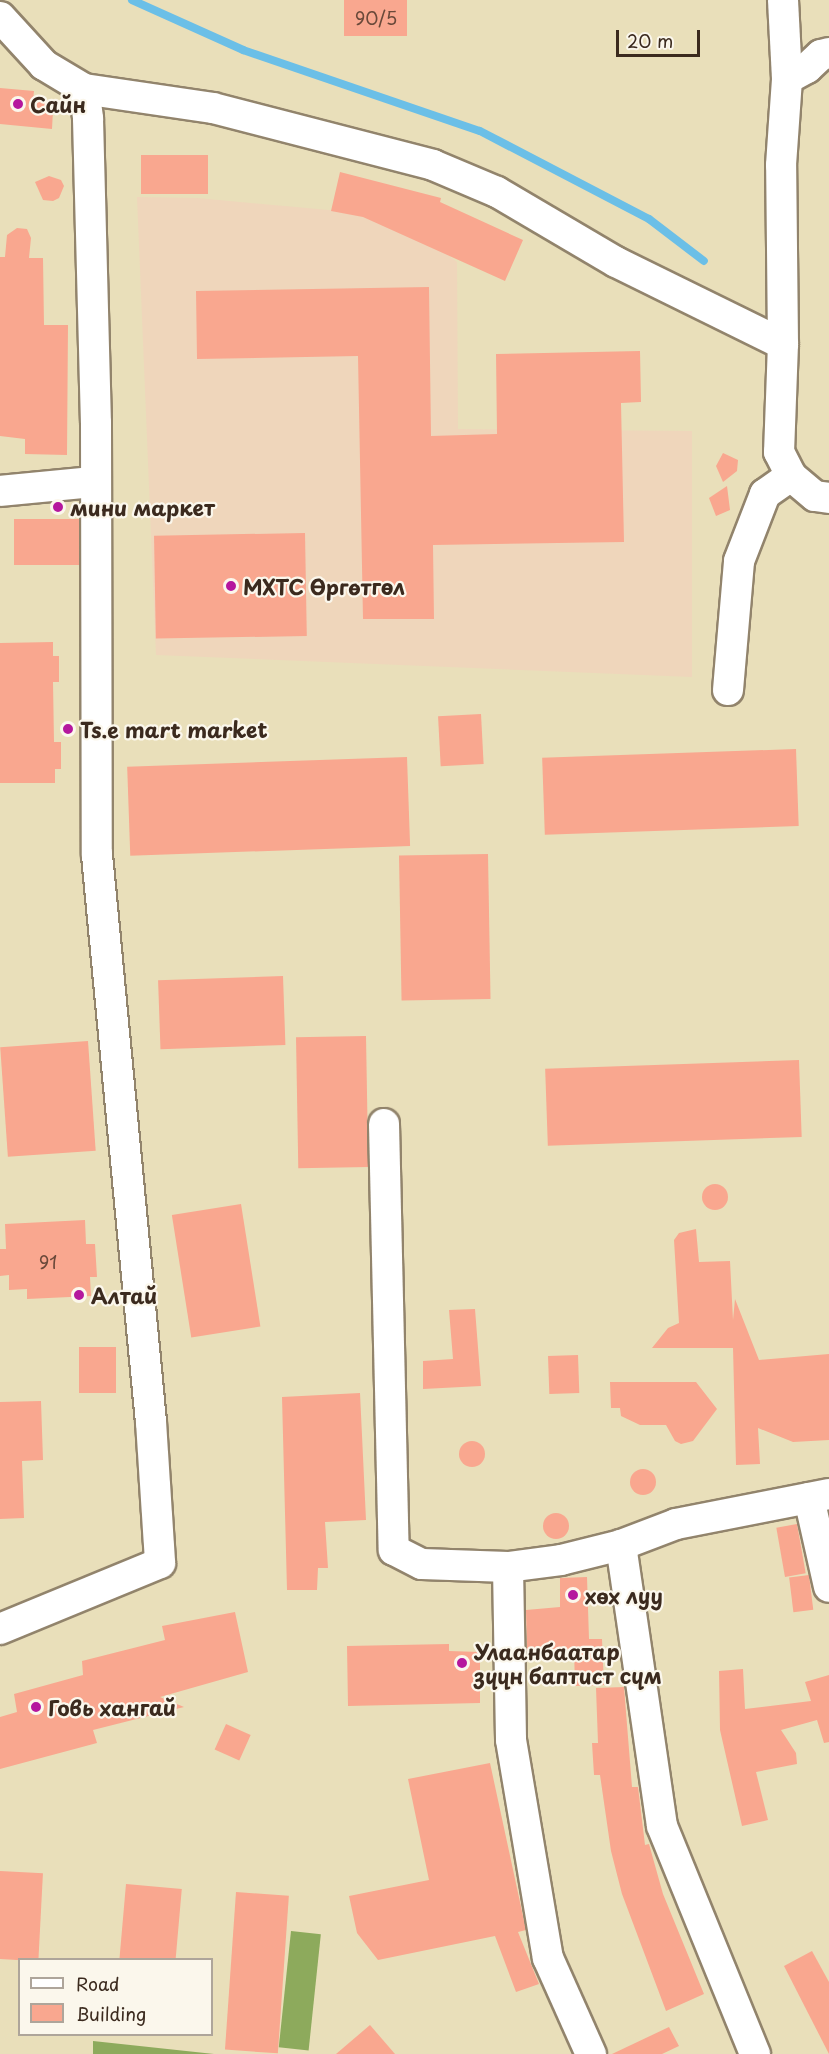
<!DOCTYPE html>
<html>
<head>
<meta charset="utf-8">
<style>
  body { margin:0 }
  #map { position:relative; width:829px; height:2054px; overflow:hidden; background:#e9dfba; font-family:"Playpen Sans",sans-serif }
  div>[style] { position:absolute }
  .built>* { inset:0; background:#efd6bb }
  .forest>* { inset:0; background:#8daa5c; transform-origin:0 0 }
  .stream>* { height:8px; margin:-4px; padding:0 4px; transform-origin:4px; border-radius:4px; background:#6bbfe7 }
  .building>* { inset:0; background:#f9a78f; transform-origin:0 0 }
  .round { border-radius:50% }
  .roads { filter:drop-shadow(2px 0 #92846c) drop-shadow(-2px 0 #92846c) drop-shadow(0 2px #92846c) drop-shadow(0 -2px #92846c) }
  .street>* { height:30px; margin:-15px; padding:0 15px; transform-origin:15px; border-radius:15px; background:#fff }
  .dots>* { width:16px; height:16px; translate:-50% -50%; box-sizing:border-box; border:3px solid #fbf7ec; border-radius:50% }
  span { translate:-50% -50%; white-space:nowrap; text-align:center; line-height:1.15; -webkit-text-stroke:4.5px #fbf7ec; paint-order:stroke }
  .number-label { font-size:18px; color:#6a493a }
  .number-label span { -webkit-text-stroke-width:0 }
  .poi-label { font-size:21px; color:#3b2a1e; font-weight:700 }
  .left { translate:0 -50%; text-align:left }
  .legend { position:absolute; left:18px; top:1958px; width:195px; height:78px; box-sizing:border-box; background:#fbf7ec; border:2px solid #aea59a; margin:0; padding:8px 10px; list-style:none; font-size:18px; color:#3b2a1e }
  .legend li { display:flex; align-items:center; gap:12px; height:30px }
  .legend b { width:30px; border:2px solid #aea59a }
  .scale { position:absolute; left:616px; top:30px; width:84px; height:27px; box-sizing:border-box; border:3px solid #3b2a1e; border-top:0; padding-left:8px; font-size:18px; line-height:21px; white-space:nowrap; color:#3b2a1e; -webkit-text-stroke:4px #fbf7ec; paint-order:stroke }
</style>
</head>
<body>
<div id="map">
  <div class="built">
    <div style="clip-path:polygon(137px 197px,197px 198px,361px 213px,431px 242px,457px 262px,458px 429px,692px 431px,692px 677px,156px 655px)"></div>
  </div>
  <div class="forest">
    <div style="left:291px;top:1931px;width:30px;height:117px;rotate:6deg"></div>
    <div style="clip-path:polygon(93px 2041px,214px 2054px,93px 2054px)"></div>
  </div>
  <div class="stream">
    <div style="left:132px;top:0;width:122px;rotate:24.2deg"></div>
    <div style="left:243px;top:50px;width:250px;rotate:18.9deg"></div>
    <div style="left:480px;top:131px;width:191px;rotate:27.5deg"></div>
    <div style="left:649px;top:219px;width:69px;rotate:37.4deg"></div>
  </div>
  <div class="building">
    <div style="left:344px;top:0;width:63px;height:36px"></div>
    <div style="clip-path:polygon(0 88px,34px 91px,33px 101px,48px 102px,53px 110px,52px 129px,0 124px)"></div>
    <div style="left:141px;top:155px;width:67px;height:39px"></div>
    <div style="clip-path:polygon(340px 172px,441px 198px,440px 202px,523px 240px,505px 281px,363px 217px,331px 211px)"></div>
    <div style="clip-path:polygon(49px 176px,61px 180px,64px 186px,59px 198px,53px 201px,43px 200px,35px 182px)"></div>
    <div style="clip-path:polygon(17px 228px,27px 229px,31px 238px,29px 258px,43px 258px,44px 325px,68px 325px,67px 455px,25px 454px,25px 439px,0 436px,0 257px,5px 257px,7px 235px)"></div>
    <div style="clip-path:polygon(429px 287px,431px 436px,497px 434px,496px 354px,640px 351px,641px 402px,621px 403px,624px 542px,433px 545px,434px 619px,363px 619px,358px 356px,197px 359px,196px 291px)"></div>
    <div style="clip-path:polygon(723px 453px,738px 460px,737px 471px,723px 482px,716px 466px)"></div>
    <div style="clip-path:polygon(727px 486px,730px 510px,716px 516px,709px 498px)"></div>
    <div style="left:14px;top:519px;width:65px;height:46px"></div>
    <div style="left:305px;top:533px;width:103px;height:151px;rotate:89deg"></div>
    <div style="clip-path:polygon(53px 642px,53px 656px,59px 656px,59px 682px,53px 682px,54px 742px,61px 742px,61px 769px,55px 769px,55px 783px,0 783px,0 643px)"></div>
    <div style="left:481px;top:714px;width:50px;height:43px;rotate:87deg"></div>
    <div style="left:796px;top:749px;width:77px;height:254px;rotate:88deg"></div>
    <div style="left:407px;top:757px;width:89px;height:280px;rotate:88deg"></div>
    <div style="left:488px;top:854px;width:145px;height:89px;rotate:89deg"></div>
    <div style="left:283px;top:976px;width:69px;height:125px;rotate:88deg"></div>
    <div style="left:366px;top:1036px;width:131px;height:70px;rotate:89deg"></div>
    <div style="left:88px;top:1041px;width:110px;height:88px;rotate:86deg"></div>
    <div style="left:799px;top:1060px;width:77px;height:254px;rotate:88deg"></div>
    <div class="round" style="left:702px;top:1184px;width:26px;height:26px"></div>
    <div style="left:241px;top:1204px;width:124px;height:70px;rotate:81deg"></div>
    <div style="clip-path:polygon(85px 1220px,86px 1244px,95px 1244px,97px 1277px,90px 1277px,91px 1296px,27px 1299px,27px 1289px,9px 1290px,9px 1275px,0 1276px,0 1249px,6px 1249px,5px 1224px)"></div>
    <div style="clip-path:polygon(696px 1229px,699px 1262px,730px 1261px,733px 1320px,735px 1299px,759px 1360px,829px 1354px,829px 1440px,793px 1442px,758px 1428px,760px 1464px,736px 1465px,733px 1348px,652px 1348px,668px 1328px,679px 1323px,674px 1240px,679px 1233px)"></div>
    <div style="clip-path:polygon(475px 1309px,481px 1386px,423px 1389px,423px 1361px,453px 1359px,449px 1310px)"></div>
    <div style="left:116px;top:1347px;width:46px;height:37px;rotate:90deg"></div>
    <div style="left:578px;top:1355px;width:38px;height:30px;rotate:88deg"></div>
    <div style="clip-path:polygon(610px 1382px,696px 1382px,717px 1409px,693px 1441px,681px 1444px,675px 1441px,666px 1425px,640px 1425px,621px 1416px,620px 1408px,611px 1408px)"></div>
    <div style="clip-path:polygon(360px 1393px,366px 1520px,325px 1522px,328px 1568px,318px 1568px,317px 1590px,287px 1590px,282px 1397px)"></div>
    <div style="clip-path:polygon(41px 1401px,43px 1460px,22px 1461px,24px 1518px,0 1519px,0 1402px)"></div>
    <div class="round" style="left:459px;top:1441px;width:26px;height:26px"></div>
    <div class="round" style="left:630px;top:1469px;width:26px;height:26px"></div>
    <div class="round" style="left:543px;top:1513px;width:26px;height:26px"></div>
    <div style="left:797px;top:1524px;width:50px;height:21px;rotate:80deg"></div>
    <div style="left:809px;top:1575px;width:35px;height:20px;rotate:83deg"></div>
    <div style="clip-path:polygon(587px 1577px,589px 1639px,602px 1639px,604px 1685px,575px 1686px,574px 1649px,527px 1651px,526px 1610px,560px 1607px,560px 1578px)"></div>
    <div style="clip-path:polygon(235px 1612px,248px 1672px,160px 1697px,184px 1707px,93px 1730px,97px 1743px,0 1769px,0 1717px,17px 1712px,14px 1694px,83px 1675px,82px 1661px,165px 1640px,162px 1626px)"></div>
    <div style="clip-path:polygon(449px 1644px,449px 1651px,480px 1652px,480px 1703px,348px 1706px,347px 1646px)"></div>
    <div style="clip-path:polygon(743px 1669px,745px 1709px,811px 1701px,805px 1682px,829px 1675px,829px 1742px,824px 1743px,817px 1720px,781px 1730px,796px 1753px,797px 1764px,756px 1772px,768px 1820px,742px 1826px,720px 1730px,719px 1671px)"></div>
    <div style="clip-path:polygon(624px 1687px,632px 1787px,638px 1787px,645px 1845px,649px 1844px,663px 1894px,704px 1994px,666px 2011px,622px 1894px,611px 1851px,600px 1775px,594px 1775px,592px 1743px,598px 1743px,596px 1688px)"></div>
    <div style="left:226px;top:1724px;width:27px;height:28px;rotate:24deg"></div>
    <div style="clip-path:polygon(490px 1763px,526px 1930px,518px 1932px,539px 1984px,516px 1992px,495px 1936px,378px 1960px,357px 1933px,349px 1896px,429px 1880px,408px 1779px)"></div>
    <div style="left:0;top:1871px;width:43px;height:88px;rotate:3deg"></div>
    <div style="left:126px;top:1884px;width:56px;height:75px;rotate:5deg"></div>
    <div style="left:236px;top:1892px;width:53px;height:158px;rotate:4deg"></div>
    <div style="clip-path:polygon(812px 1951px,829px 1982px,829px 2054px,784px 1966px)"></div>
    <div style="clip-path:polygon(370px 2025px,395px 2054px,336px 2054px)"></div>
    <div style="clip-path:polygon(669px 2027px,679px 2046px,662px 2054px,612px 2054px)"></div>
  </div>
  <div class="roads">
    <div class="street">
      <div style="left:783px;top:0;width:79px;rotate:87.1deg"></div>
      <div style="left:0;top:17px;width:65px;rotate:47.5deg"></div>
      <div style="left:44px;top:65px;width:47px;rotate:31deg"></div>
      <div style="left:84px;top:89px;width:30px;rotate:82deg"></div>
      <div style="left:88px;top:119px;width:304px;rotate:88.5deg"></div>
      <div style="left:96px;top:423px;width:432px;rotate:89.9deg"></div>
      <div style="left:97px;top:855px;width:570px;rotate:84.56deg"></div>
      <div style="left:151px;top:1422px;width:141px;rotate:86.3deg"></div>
      <div style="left:160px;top:1563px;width:173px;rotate:157.6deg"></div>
      <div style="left:84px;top:89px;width:130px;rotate:8.4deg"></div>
      <div style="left:213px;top:108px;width:227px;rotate:14.5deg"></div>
      <div style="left:433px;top:165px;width:69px;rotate:22.9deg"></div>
      <div style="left:497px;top:192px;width:138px;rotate:30.5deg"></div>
      <div style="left:616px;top:262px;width:186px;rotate:26.2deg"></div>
      <div style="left:783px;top:344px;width:108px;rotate:92.1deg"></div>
      <div style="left:779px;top:452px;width:27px;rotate:63deg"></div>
      <div style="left:791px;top:476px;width:31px;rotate:40deg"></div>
      <div style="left:815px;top:496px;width:14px;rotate:8deg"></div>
      <div style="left:783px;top:344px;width:179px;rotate:-90.6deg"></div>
      <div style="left:781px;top:165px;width:86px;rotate:-86deg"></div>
      <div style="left:787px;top:79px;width:23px;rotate:-29deg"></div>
      <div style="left:807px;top:68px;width:19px;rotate:-43deg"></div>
      <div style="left:821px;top:55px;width:8px;rotate:-14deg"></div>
      <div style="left:0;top:491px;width:94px;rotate:-5.5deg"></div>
      <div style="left:728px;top:690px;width:129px;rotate:-85.1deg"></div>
      <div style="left:739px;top:561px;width:72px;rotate:-68.8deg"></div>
      <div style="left:765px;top:494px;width:32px;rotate:-35deg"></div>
      <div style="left:384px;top:1124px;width:426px;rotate:88.7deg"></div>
      <div style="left:394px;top:1550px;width:31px;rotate:27deg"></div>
      <div style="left:422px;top:1564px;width:86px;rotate:2deg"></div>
      <div style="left:508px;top:1567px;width:53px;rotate:-7.5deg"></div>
      <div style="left:561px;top:1560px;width:62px;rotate:-14deg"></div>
      <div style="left:621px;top:1545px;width:59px;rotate:-20.9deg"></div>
      <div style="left:676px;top:1524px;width:156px;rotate:-11.1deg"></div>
      <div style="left:809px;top:1498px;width:91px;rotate:77.3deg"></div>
      <div style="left:621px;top:1545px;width:284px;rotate:81.7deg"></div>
      <div style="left:662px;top:1826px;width:246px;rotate:67.8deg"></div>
      <div style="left:508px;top:1567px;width:173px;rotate:89deg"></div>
      <div style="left:511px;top:1740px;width:221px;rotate:80.4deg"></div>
      <div style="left:548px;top:1958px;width:105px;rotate:65.9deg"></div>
    </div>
  </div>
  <div class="dots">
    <div style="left:18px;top:104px;background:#b5179e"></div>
    <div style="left:58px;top:507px;background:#b5179e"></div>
    <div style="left:231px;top:586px;background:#b5179e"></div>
    <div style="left:68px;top:729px;background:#b5179e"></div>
    <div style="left:79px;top:1295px;background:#b5179e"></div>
    <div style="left:573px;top:1595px;background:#b5179e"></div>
    <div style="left:462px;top:1663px;background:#b5179e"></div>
    <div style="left:36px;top:1707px;background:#b5179e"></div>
  </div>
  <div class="number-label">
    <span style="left:376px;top:18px">90/5</span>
    <span style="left:48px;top:1262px">91</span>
  </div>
  <div class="poi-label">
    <span class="left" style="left:30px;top:104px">Сайн</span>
    <span class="left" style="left:70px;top:507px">мини маркет</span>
    <span class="left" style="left:243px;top:586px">МХТС Өргөтгөл</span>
    <span class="left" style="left:80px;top:729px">Ts.e mart market</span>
    <span class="left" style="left:91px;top:1295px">Алтай</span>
    <span class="left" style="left:585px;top:1595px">хөх луу</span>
    <span class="left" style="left:474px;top:1663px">Улаанбаатар<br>зүүн баптист сүм</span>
    <span class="left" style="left:48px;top:1707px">Говь хангай</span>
  </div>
  <ul class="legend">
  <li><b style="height:8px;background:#fff"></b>Road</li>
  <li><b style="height:16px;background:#f9a78f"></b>Building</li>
  </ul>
  <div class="scale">20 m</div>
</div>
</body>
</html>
